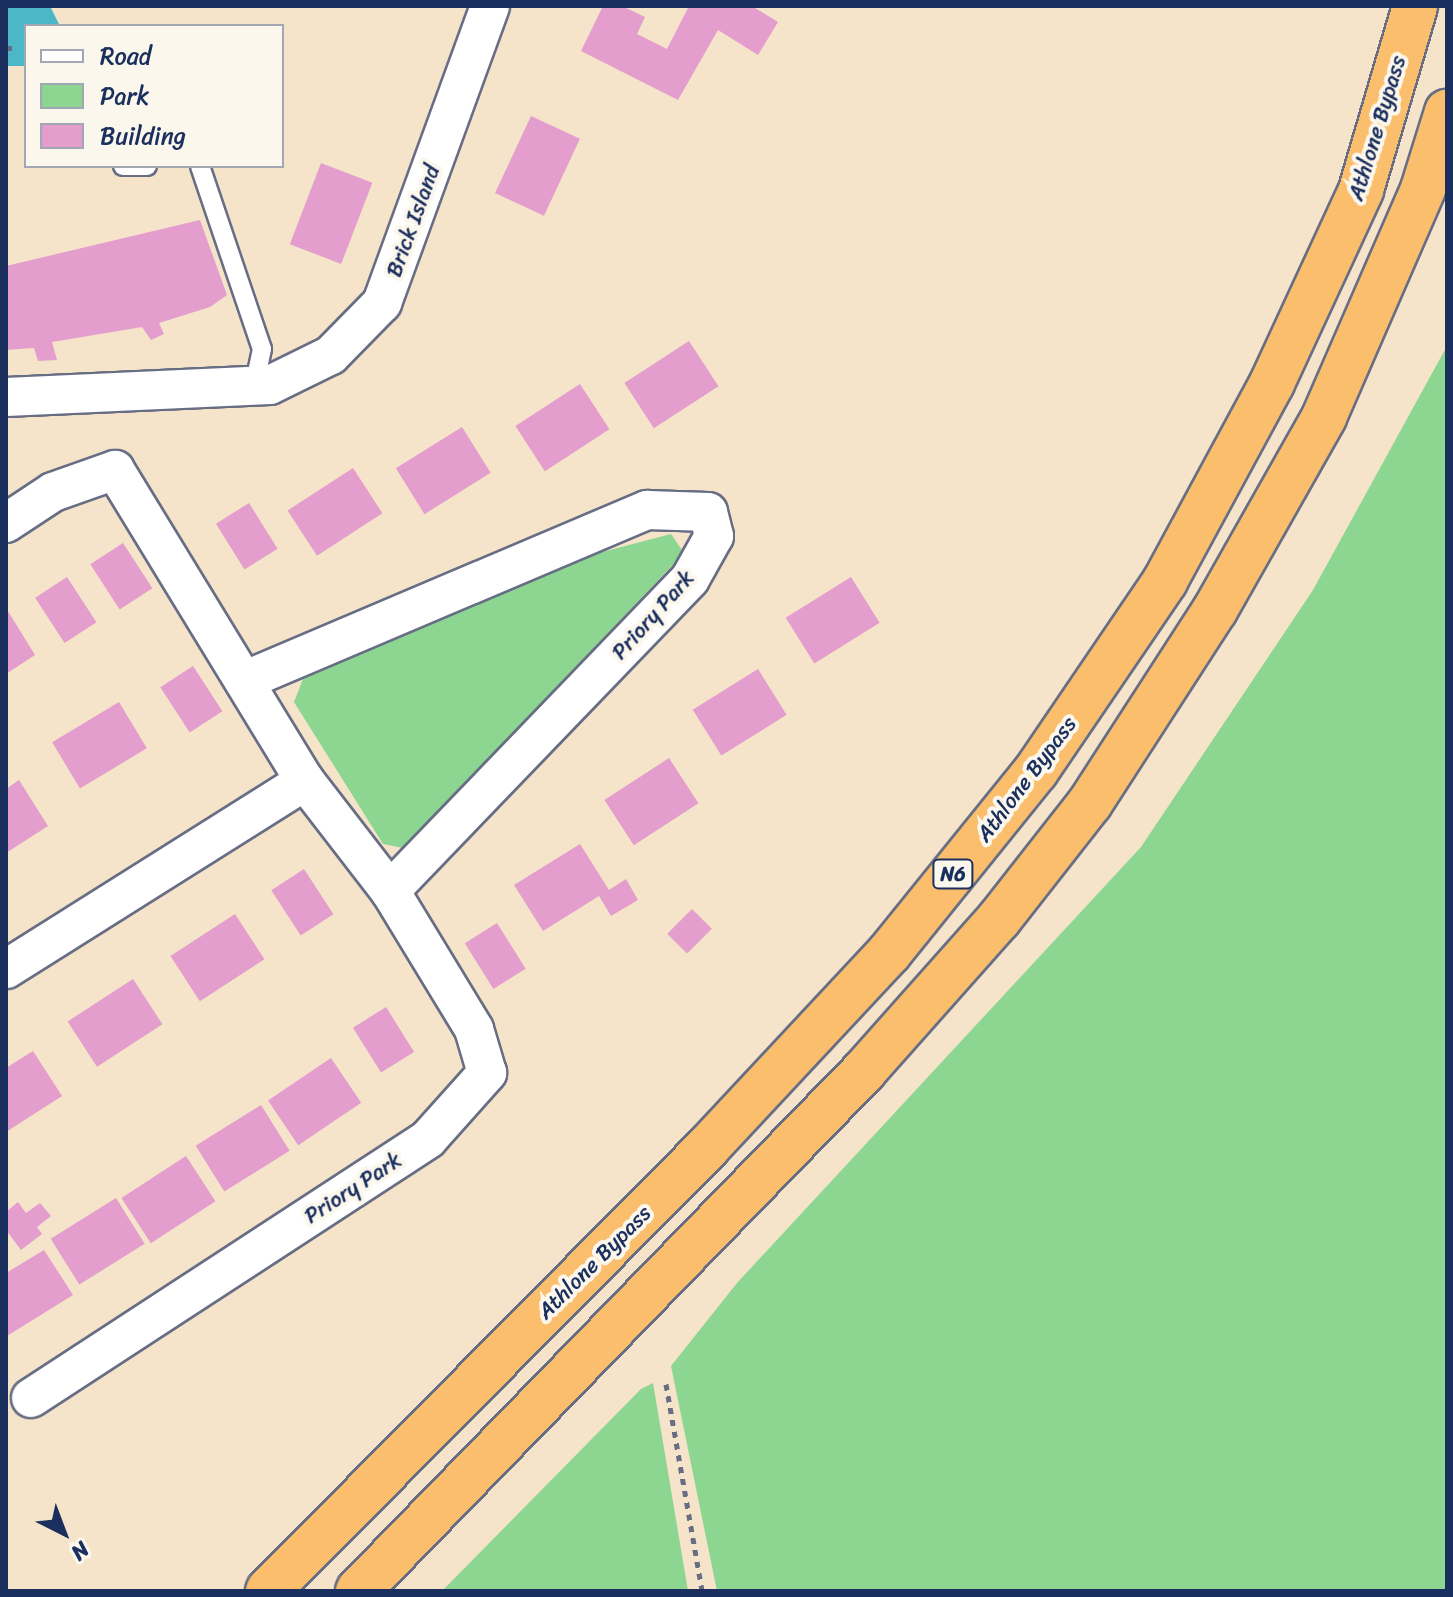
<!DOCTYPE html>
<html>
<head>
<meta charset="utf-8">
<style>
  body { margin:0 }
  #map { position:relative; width:1453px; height:1597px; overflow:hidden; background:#f5e3ca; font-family:Sriracha,sans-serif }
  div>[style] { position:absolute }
  .green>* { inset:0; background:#8cd692 }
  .water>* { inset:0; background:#4cb8c7 }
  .building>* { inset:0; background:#e39ecd; transform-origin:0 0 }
  .path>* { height:5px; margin-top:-2.5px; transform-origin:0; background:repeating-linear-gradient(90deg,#676e84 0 6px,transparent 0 12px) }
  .roads { filter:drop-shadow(2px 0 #676e84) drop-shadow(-2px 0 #676e84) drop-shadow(0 2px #676e84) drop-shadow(0 -2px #676e84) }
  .service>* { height:18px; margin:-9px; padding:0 9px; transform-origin:9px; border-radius:9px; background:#fff }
  .minor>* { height:38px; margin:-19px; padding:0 19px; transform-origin:19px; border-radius:19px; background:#fff }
  .trunk>* { height:44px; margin:-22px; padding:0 22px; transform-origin:22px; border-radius:22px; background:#fabe6d }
  span { translate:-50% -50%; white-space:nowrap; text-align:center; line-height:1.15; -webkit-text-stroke:8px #fbf7ec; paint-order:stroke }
  .shield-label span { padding:2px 6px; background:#fbf7ec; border:2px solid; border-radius:6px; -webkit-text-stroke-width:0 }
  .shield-label { font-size:20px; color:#1b2f5e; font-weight:700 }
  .street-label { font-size:22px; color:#1b2f5e }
  .frame { position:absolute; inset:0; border:8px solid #1b2f5e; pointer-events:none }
  .legend { position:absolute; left:24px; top:24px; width:260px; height:144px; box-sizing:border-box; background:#fbf7ec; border:2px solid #a1a7b3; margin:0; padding:10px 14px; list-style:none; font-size:24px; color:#1b2f5e }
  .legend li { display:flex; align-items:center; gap:16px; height:40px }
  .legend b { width:40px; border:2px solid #a1a7b3 }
  .north { position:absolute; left:24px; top:1493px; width:80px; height:80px; -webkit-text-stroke:6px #fbf7ec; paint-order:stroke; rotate:138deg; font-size:22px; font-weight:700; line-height:32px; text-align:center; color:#1b2f5e }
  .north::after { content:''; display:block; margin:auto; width:28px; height:36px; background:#1b2f5e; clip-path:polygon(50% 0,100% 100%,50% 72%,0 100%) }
</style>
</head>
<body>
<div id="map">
  <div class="green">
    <div style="clip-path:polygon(1447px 346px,1447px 1591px,717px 1591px,671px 1366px,737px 1283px,1141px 847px,1313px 590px)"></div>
    <div style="clip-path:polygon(671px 534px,684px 553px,403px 848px,383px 844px,294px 702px,303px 679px,587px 556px)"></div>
    <div style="clip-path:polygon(653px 1383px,688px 1591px,442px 1591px,641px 1389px)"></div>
  </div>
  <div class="water">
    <div style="clip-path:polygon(6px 6px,50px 6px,60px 26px,26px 26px,26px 66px,6px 66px)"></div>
  </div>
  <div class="building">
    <div style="clip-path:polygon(603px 6px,622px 6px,645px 17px,637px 34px,667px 49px,689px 6px,752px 6px,778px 22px,758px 55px,718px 30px,678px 100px,581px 51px)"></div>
    <div style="left:531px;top:116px;width:54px;height:85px;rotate:25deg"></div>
    <div style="left:321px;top:163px;width:55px;height:87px;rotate:21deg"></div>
    <div style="clip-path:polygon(200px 220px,227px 295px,210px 307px,159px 323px,164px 334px,151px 340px,142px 327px,52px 342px,57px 360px,38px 361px,34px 348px,6px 350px,6px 266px)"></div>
    <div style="left:689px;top:341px;width:54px;height:77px;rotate:57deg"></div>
    <div style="left:580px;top:384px;width:54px;height:77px;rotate:57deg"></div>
    <div style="left:462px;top:427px;width:54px;height:78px;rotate:58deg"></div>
    <div style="left:353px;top:468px;width:54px;height:78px;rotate:57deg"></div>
    <div style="left:249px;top:503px;width:54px;height:39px;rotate:58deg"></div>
    <div style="left:123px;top:543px;width:54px;height:39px;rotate:57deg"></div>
    <div style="left:67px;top:577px;width:54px;height:38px;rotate:57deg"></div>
    <div style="left:851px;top:577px;width:54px;height:77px;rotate:58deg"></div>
    <div style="clip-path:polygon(6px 608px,35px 655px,6px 674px)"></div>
    <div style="left:193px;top:666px;width:54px;height:39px;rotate:57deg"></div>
    <div style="left:758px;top:669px;width:54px;height:77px;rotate:58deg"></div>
    <div style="left:119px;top:702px;width:54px;height:78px;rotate:59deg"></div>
    <div style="left:669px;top:758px;width:54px;height:77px;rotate:57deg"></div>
    <div style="clip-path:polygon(19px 780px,48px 826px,6px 853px,6px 789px)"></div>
    <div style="clip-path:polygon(580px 844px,609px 890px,626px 879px,638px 900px,611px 916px,599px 896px,543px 931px,514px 885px)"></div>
    <div style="left:304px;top:869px;width:54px;height:39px;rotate:57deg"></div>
    <div style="left:692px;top:909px;width:28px;height:35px;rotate:45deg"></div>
    <div style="left:235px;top:914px;width:54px;height:77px;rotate:57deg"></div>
    <div style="left:497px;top:923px;width:54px;height:38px;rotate:58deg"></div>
    <div style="left:133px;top:979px;width:54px;height:78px;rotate:57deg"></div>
    <div style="left:386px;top:1007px;width:53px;height:39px;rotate:58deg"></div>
    <div style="clip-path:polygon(33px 1051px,62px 1096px,6px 1132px,6px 1068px)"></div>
    <div style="left:331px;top:1058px;width:54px;height:76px;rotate:56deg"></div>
    <div style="left:261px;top:1105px;width:54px;height:77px;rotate:58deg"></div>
    <div style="left:186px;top:1156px;width:54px;height:77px;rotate:57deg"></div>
    <div style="left:116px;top:1198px;width:54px;height:77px;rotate:58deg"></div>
    <div style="clip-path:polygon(18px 1202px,26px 1213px,40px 1203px,51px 1216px,37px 1227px,42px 1234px,21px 1250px,6px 1230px,6px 1212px)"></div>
    <div style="clip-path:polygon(44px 1250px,73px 1295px,7px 1336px,6px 1273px)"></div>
  </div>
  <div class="path">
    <div style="left:6px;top:48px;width:6px"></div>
    <div style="left:666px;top:1384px;width:210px;rotate:80.1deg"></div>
  </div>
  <div class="roads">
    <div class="service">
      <div style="left:123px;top:166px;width:24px"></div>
      <div style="left:200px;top:166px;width:193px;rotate:71.3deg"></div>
      <div style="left:262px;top:349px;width:38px;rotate:102deg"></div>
    </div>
    <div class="minor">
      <div style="left:6px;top:397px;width:264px;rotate:-2.6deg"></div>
      <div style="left:270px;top:385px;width:68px;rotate:-26.2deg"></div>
      <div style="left:331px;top:355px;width:73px;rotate:-45.6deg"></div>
      <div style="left:382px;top:303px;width:316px;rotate:-70deg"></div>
      <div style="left:6px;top:523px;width:56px;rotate:-33.4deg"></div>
      <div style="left:53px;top:492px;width:66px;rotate:-19.5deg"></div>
      <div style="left:115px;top:470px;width:364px;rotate:58.6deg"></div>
      <div style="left:305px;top:781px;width:353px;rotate:147.8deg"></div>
      <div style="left:246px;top:680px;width:436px;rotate:-23deg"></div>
      <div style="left:647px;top:510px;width:61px;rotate:1.9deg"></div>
      <div style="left:708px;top:512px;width:25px;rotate:76deg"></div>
      <div style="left:714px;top:536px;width:49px;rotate:119.2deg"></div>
      <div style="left:690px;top:579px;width:433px;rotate:133.9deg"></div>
      <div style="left:31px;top:1398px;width:474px;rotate:-33.1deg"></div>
      <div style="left:428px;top:1139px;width:89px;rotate:-48.2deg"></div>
      <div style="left:487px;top:1073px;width:46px;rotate:-106.5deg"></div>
      <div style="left:474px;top:1029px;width:162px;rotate:-121.3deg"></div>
      <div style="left:390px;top:891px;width:139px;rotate:-127.7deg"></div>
    </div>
    <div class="trunk">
      <div style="left:268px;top:1591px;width:624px;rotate:-45.26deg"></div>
      <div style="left:707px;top:1148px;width:267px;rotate:-47deg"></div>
      <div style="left:889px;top:953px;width:234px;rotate:-51.1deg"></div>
      <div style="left:1036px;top:771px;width:230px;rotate:-55.8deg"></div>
      <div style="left:1165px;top:581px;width:225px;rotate:-61.6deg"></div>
      <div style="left:1272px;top:383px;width:213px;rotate:-65.2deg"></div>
      <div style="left:1361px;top:190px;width:192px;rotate:-73.6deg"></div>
      <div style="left:358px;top:1591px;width:726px;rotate:-45.78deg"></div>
      <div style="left:864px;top:1071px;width:203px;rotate:-48.4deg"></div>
      <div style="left:999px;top:919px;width:147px;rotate:-51.9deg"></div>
      <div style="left:1090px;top:803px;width:230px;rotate:-57.1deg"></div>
      <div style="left:1215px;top:610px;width:222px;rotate:-60.5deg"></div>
      <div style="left:1324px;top:417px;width:249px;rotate:-66.5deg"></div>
      <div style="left:1423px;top:189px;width:81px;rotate:-72.7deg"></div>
    </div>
  </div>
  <div class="shield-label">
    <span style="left:953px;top:874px">N6</span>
  </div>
  <div class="street-label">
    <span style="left:1377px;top:128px;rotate:-73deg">Athlone Bypass</span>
    <span style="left:413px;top:221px;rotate:-70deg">Brick Island</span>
    <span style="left:653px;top:615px;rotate:-48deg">Priory Park</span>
    <span style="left:1026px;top:779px;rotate:-53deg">Athlone Bypass</span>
    <span style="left:353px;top:1188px;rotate:-33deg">Priory Park</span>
    <span style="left:594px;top:1262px;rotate:-45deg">Athlone Bypass</span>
  </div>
  <div class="frame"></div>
  <ul class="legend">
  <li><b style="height:10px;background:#fff"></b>Road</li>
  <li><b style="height:22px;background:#8cd692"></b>Park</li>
  <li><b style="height:22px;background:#e39ecd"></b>Building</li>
  </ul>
  <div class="north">N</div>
</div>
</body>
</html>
